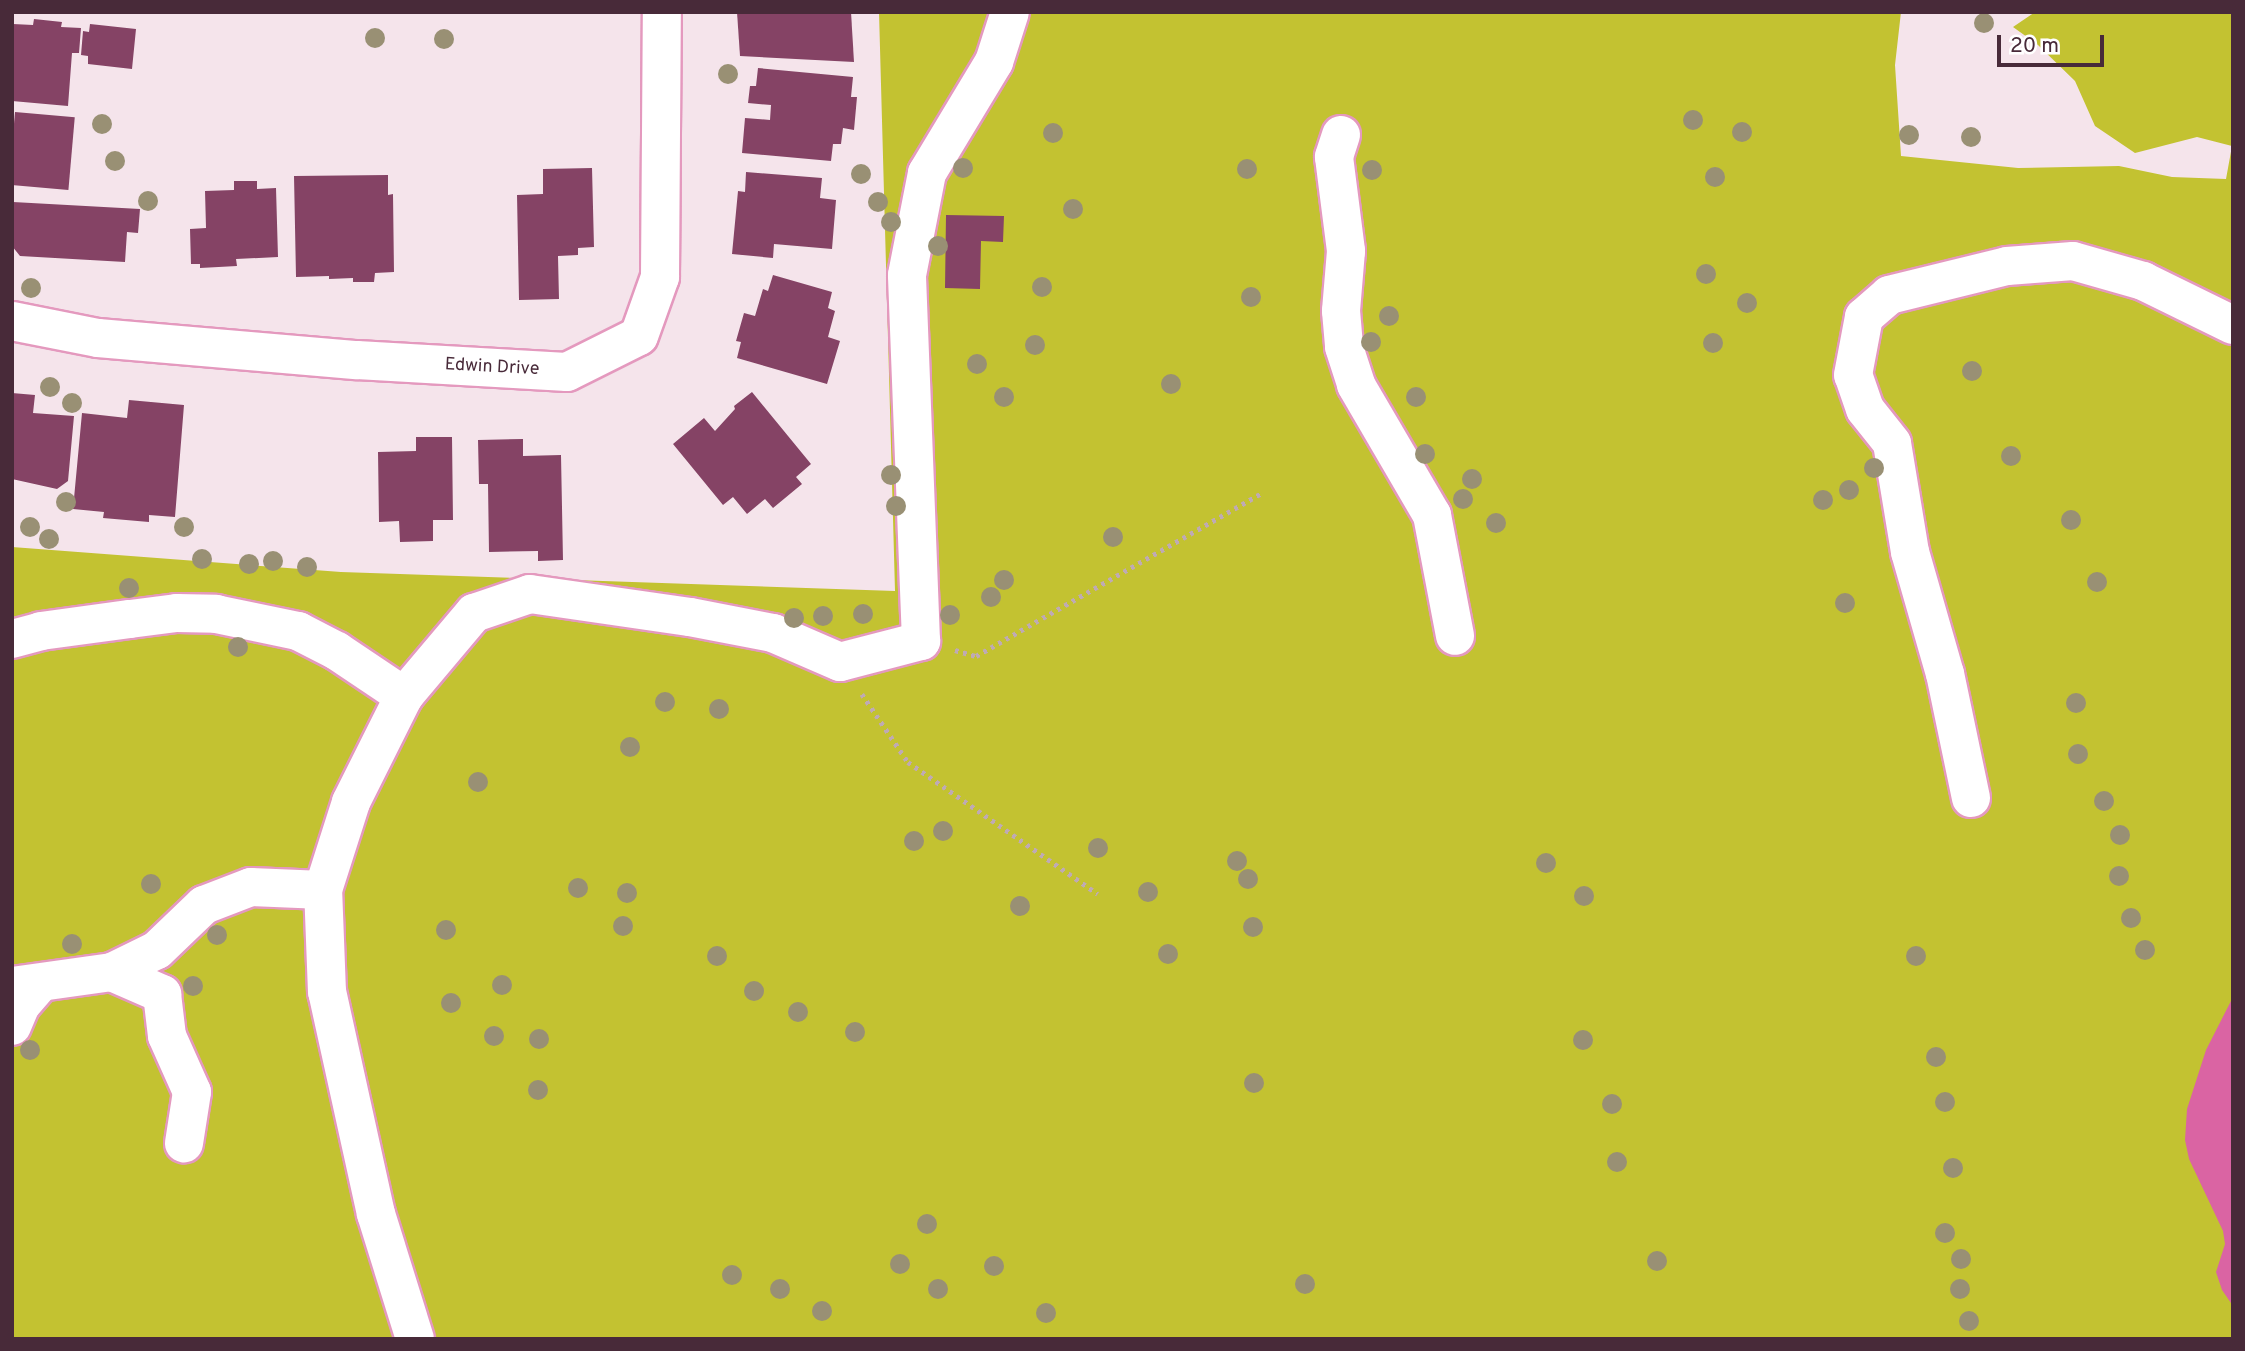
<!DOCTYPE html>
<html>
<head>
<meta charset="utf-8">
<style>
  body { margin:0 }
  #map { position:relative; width:2245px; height:1351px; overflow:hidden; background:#f5e4eb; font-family:Overpass,sans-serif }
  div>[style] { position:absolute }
  .green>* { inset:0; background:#c3c231 }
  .water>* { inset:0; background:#da64a3 }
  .building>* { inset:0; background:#854365; transform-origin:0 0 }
  .path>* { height:4.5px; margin-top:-2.25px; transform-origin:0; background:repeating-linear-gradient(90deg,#bfaab4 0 3.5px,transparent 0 8.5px) }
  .roads { filter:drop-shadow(2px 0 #e499be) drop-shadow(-2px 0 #e499be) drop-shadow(0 2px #e499be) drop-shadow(0 -2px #e499be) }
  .minor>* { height:38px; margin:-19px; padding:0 19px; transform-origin:19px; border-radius:19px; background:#fff }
  .trees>* { width:20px; height:20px; margin:-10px; border-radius:50%; background:#999074 }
  span { translate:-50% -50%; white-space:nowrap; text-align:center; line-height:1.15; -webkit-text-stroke:7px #fff; paint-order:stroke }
  .street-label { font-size:18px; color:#482a39 }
  .frame { position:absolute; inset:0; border:14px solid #482a39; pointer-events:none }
  .scale { position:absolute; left:1997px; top:35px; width:107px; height:32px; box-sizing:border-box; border:4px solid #482a39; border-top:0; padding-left:9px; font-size:21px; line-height:24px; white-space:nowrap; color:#482a39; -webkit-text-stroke:5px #fff; paint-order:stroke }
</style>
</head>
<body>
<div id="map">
  <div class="green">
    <div style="clip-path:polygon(879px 12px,1901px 12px,1895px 65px,1901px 156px,2018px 168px,2119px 166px,2172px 177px,2226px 179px,2232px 146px,2197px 137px,2135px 153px,2095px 126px,2075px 81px,2038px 45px,2013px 27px,2035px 12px,2233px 12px,2233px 1339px,12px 1339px,12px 547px,341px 572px,895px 591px)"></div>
  </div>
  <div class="water">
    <div style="clip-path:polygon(2233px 997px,2233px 1306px,2222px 1290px,2216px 1272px,2225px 1244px,2223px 1231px,2189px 1159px,2185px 1140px,2187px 1109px,2206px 1050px)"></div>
  </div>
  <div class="building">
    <div style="clip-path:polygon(737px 12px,851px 12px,854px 62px,740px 56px)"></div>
    <div style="clip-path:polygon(34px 19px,62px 22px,61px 27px,81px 28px,79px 53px,72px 53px,68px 106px,12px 101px,13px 24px,33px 25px)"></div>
    <div style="clip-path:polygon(90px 24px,136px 29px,132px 69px,88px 64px,88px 56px,81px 55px,83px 31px,89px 32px)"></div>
    <div style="clip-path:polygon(758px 68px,853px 77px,851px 97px,857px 97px,854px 130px,843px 128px,841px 144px,833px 144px,831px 161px,742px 153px,745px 118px,770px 120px,771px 105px,748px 103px,750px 86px,756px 86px)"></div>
    <div style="left:15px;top:112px;width:60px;height:73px;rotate:5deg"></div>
    <div style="clip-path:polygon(592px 168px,594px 247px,578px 248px,578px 255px,558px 256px,559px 299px,519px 300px,517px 195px,543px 194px,543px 169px)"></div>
    <div style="clip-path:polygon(746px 172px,822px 178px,820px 198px,836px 200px,832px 249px,774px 244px,773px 258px,732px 254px,738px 191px,745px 192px)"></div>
    <div style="clip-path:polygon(388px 175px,388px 195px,393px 194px,394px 272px,375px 273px,374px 282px,353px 282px,353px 278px,329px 279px,329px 276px,296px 277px,294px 176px)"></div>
    <div style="clip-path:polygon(234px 181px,257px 181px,257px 189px,276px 188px,278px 257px,236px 259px,237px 266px,200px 268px,200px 264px,191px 264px,190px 229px,206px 228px,205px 191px,234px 190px)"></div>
    <div style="clip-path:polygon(13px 202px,140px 209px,138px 233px,127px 232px,125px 262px,20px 256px,12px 246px)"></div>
    <div style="clip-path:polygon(946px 215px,1004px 216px,1003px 242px,981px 241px,980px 289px,945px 288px)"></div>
    <div style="clip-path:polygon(773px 275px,832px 292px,828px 308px,835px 311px,828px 337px,840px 341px,827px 384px,737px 358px,741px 342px,736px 341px,744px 313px,755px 316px,763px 289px,768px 291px)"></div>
    <div style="clip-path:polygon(752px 392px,811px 464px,796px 477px,802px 484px,773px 508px,765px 499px,747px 514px,733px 497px,723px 505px,673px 444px,704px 418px,715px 431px,735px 409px,734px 406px)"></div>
    <div style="clip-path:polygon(12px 393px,35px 395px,33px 413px,74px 416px,68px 481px,57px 489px,12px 479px)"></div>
    <div style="clip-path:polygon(129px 400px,184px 405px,175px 517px,149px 515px,149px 522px,103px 518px,104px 512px,73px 509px,82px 413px,127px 418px)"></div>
    <div style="clip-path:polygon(416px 437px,452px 437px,453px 520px,433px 520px,433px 541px,400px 542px,399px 521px,379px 522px,378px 452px,416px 451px)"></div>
    <div style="clip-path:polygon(523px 439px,523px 456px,561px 455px,563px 560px,538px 561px,538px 551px,489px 552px,488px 484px,479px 484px,478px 440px)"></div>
  </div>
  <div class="path">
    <div style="left:955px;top:650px;width:22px;rotate:16deg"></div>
    <div style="left:976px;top:656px;width:327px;rotate:-29.7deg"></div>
    <div style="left:862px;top:694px;width:82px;rotate:55.9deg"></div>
    <div style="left:908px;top:762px;width:231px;rotate:34.8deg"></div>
  </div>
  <div class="roads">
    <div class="minor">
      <div style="left:1341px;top:135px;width:23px;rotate:108deg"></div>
      <div style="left:1334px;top:157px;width:95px;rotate:82.7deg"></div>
      <div style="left:1346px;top:251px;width:60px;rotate:94.8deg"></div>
      <div style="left:1341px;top:311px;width:36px;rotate:85deg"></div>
      <div style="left:1344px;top:347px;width:40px;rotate:72deg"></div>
      <div style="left:1356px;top:385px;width:151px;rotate:59.7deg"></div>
      <div style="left:1432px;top:515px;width:123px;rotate:79.2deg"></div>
      <div style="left:12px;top:321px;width:88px;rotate:11.2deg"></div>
      <div style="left:98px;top:338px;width:260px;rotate:4.9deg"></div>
      <div style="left:357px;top:360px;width:210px;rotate:3.3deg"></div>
      <div style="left:567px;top:372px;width:80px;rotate:-26.6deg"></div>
      <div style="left:639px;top:336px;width:63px;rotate:-70.4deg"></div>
      <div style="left:660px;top:277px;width:265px;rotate:-89.6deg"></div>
      <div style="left:12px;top:639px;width:30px;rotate:-15deg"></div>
      <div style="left:41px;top:631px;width:90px;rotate:-7.7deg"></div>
      <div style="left:130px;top:619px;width:47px;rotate:-7.3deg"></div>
      <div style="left:177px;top:613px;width:39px;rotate:1deg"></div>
      <div style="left:216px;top:614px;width:84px;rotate:11.7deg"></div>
      <div style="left:298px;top:631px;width:44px;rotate:27.1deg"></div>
      <div style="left:337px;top:651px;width:81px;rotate:33.9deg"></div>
      <div style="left:1971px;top:798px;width:127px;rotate:-101.8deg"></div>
      <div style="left:1945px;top:674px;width:127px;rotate:-106deg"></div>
      <div style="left:1910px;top:552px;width:110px;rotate:-99.4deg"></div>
      <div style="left:1892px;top:443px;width:43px;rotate:-128.5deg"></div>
      <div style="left:1865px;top:409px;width:36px;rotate:-109deg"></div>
      <div style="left:1853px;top:375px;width:59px;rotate:-79.3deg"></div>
      <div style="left:1864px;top:317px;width:33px;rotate:-41deg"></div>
      <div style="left:1889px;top:295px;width:122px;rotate:-13.8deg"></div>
      <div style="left:2007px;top:266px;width:66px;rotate:-4.3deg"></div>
      <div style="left:2073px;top:261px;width:73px;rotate:15.9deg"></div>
      <div style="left:2143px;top:281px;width:100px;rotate:26.1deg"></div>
      <div style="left:112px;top:972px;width:50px;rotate:-26.1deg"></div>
      <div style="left:157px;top:950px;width:65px;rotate:-43.8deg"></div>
      <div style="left:204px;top:905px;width:50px;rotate:-21deg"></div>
      <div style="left:251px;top:887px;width:72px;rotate:2.4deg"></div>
      <div style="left:12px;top:986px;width:101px;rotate:-8deg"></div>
      <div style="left:112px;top:972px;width:55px;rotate:23.7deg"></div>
      <div style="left:162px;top:994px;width:42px;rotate:83.2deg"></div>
      <div style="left:167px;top:1036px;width:61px;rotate:65.9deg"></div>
      <div style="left:192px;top:1092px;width:52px;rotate:98.9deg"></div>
      <div style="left:12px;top:1026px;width:23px;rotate:-67deg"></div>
      <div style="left:21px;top:1005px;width:29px;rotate:-49deg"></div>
      <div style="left:415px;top:1339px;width:131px;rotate:-107.3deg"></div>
      <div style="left:376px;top:1214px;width:227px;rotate:-102.4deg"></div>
      <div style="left:327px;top:992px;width:102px;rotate:-92.2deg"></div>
      <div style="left:323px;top:890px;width:92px;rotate:-72.3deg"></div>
      <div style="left:351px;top:802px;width:119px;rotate:-63.4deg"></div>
      <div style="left:404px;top:696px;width:109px;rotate:-49.9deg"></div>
      <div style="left:474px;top:613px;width:59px;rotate:-18.7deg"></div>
      <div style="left:530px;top:594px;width:162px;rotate:8.2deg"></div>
      <div style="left:690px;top:617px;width:85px;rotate:10.9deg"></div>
      <div style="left:773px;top:633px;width:73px;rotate:23.4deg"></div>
      <div style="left:840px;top:662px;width:84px;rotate:-14.5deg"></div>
      <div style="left:921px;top:641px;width:366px;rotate:-92.2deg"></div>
      <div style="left:907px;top:275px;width:104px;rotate:-78.9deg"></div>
      <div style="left:927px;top:173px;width:130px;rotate:-58.9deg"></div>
      <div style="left:994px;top:62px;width:52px;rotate:-72.3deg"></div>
    </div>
  </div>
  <div class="trees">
    <div style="left:1984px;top:23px"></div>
    <div style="left:375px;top:38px"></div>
    <div style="left:444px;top:39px"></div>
    <div style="left:728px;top:74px"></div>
    <div style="left:1693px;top:120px"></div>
    <div style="left:102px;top:124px"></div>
    <div style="left:1742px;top:132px"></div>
    <div style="left:1053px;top:133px"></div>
    <div style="left:1909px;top:135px"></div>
    <div style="left:1971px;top:137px"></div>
    <div style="left:115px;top:161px"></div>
    <div style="left:963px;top:168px"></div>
    <div style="left:1247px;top:169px"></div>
    <div style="left:1372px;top:170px"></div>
    <div style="left:861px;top:174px"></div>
    <div style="left:1715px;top:177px"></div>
    <div style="left:148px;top:201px"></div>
    <div style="left:878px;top:202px"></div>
    <div style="left:1073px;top:209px"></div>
    <div style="left:891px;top:222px"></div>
    <div style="left:938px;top:246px"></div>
    <div style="left:1706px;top:274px"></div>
    <div style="left:1042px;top:287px"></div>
    <div style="left:31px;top:288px"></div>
    <div style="left:1251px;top:297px"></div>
    <div style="left:1747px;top:303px"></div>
    <div style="left:1389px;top:316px"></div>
    <div style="left:1371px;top:342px"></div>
    <div style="left:1713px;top:343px"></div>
    <div style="left:1035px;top:345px"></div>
    <div style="left:977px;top:364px"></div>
    <div style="left:1972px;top:371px"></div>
    <div style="left:1171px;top:384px"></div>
    <div style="left:50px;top:387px"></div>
    <div style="left:1004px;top:397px"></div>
    <div style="left:1416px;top:397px"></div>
    <div style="left:72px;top:403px"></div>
    <div style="left:1425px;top:454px"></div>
    <div style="left:2011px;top:456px"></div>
    <div style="left:1874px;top:468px"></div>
    <div style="left:891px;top:475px"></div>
    <div style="left:1472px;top:479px"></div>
    <div style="left:1849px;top:490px"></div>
    <div style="left:1463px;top:499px"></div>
    <div style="left:1823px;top:500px"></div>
    <div style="left:66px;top:502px"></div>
    <div style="left:896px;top:506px"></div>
    <div style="left:2071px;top:520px"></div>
    <div style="left:1496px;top:523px"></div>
    <div style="left:30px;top:527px"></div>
    <div style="left:184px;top:527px"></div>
    <div style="left:1113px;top:537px"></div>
    <div style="left:49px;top:539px"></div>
    <div style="left:202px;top:559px"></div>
    <div style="left:273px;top:561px"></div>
    <div style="left:249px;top:564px"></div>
    <div style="left:307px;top:567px"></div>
    <div style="left:1004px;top:580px"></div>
    <div style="left:2097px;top:582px"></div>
    <div style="left:129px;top:588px"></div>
    <div style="left:991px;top:597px"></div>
    <div style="left:1845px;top:603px"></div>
    <div style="left:863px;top:614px"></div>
    <div style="left:950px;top:615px"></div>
    <div style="left:823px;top:616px"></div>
    <div style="left:794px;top:618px"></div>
    <div style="left:238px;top:647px"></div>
    <div style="left:665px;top:702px"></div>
    <div style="left:2076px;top:703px"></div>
    <div style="left:719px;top:709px"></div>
    <div style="left:630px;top:747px"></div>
    <div style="left:2078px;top:754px"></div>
    <div style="left:478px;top:782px"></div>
    <div style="left:2104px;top:801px"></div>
    <div style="left:943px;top:831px"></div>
    <div style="left:2120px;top:835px"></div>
    <div style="left:914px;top:841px"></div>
    <div style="left:1098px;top:848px"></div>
    <div style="left:1237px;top:861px"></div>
    <div style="left:1546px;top:863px"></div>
    <div style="left:2119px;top:876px"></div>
    <div style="left:1248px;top:879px"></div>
    <div style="left:151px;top:884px"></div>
    <div style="left:578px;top:888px"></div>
    <div style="left:1148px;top:892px"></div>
    <div style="left:627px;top:893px"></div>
    <div style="left:1584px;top:896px"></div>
    <div style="left:1020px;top:906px"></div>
    <div style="left:2131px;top:918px"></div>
    <div style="left:623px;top:926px"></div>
    <div style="left:1253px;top:927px"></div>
    <div style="left:446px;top:930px"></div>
    <div style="left:217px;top:935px"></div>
    <div style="left:72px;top:944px"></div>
    <div style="left:2145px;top:950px"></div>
    <div style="left:1168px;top:954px"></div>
    <div style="left:717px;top:956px"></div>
    <div style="left:1916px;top:956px"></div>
    <div style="left:502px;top:985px"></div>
    <div style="left:193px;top:986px"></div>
    <div style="left:754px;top:991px"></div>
    <div style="left:451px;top:1003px"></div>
    <div style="left:798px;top:1012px"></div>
    <div style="left:855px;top:1032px"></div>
    <div style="left:494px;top:1036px"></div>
    <div style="left:539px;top:1039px"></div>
    <div style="left:1583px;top:1040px"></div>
    <div style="left:30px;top:1050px"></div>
    <div style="left:1936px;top:1057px"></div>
    <div style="left:1254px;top:1083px"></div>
    <div style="left:538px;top:1090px"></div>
    <div style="left:1945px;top:1102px"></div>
    <div style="left:1612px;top:1104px"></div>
    <div style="left:1617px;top:1162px"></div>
    <div style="left:1953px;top:1168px"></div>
    <div style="left:927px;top:1224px"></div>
    <div style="left:1945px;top:1233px"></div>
    <div style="left:1961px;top:1259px"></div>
    <div style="left:1657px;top:1261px"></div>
    <div style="left:900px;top:1264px"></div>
    <div style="left:994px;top:1266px"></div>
    <div style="left:732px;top:1275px"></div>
    <div style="left:1305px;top:1284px"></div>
    <div style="left:780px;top:1289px"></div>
    <div style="left:938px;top:1289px"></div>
    <div style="left:1960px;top:1289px"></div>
    <div style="left:822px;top:1311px"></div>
    <div style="left:1046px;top:1313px"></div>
    <div style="left:1969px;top:1321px"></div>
  </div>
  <div class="street-label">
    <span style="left:492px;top:368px;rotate:3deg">Edwin Drive</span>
  </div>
  <div class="frame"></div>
  <div class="scale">20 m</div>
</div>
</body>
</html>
